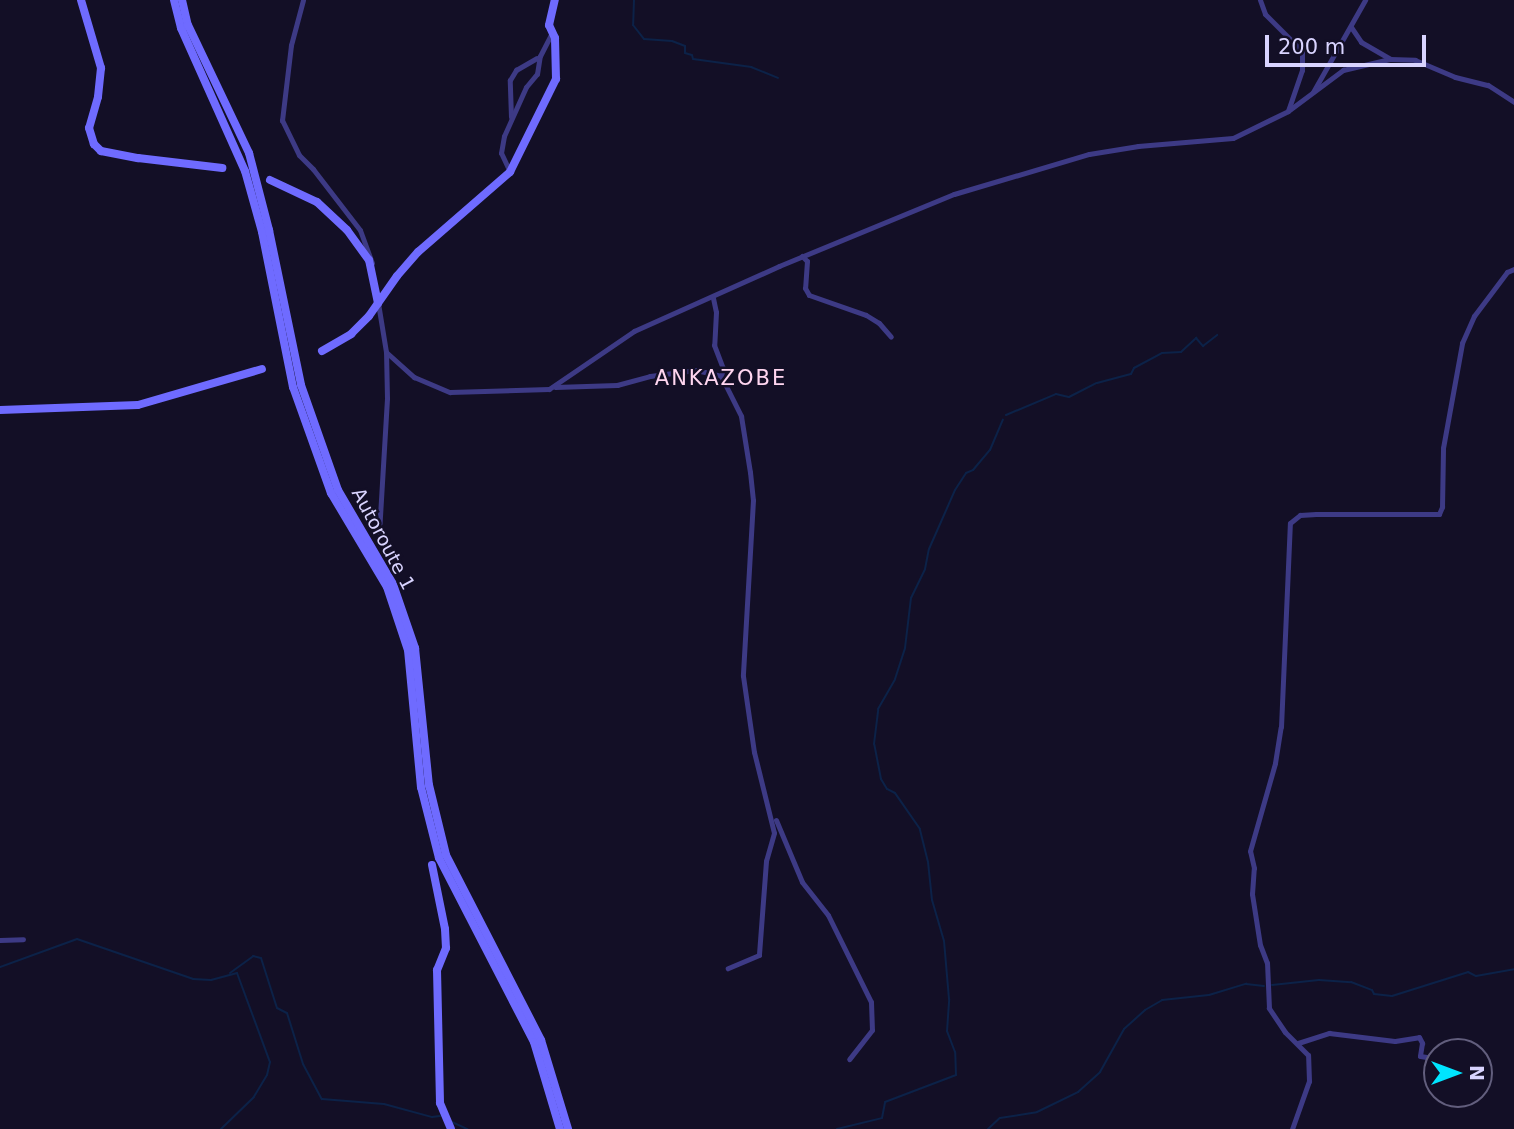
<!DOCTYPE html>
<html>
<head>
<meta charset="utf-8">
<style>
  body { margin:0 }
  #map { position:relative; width:1514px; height:1129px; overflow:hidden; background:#130f26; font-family:"DejaVu Sans",sans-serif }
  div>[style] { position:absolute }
  .stream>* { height:2px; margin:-1px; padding:0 1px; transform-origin:1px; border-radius:1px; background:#0c2248 }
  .street>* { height:5px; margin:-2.5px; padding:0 2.5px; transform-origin:2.5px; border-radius:2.5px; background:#3d3a85 }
  .secondary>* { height:8px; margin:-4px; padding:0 4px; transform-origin:4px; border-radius:4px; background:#6f6bff }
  span { translate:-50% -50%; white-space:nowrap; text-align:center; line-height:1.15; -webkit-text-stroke:5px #130f26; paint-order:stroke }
  .street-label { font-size:19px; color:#d9d4ff }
  .neighbourhood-label { font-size:21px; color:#ffd6f0; letter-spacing:2px }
  .north { position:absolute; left:1423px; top:1038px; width:70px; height:70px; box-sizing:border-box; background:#130f26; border:2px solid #625e7d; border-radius:50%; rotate:90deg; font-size:19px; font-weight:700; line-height:28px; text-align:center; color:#d9d4ff }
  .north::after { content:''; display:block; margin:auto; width:24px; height:32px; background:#00e5ff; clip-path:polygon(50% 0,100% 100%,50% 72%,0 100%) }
  .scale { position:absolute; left:1265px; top:35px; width:161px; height:32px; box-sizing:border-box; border:4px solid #d9d4ff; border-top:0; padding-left:9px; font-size:21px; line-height:24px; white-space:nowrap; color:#d9d4ff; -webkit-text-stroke:5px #130f26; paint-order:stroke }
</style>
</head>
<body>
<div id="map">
  <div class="stream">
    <div style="left:634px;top:0;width:25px;rotate:92deg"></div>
    <div style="left:633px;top:25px;width:18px;rotate:52deg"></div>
    <div style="left:644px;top:39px;width:28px;rotate:4deg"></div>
    <div style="left:672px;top:41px;width:14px;rotate:21deg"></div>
    <div style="left:685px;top:46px;width:7px;rotate:90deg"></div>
    <div style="left:685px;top:53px;width:7px;rotate:16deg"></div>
    <div style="left:692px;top:55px;width:4px;rotate:76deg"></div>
    <div style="left:693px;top:59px;width:59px;rotate:7.9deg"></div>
    <div style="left:751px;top:67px;width:29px;rotate:22deg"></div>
    <div style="left:1006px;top:415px;width:54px;rotate:-22.8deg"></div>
    <div style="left:1056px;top:394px;width:13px;rotate:13deg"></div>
    <div style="left:1069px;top:397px;width:31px;rotate:-27deg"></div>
    <div style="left:1097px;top:383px;width:35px;rotate:-15deg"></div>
    <div style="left:1131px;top:374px;width:7px;rotate:-63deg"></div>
    <div style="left:1134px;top:368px;width:32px;rotate:-28deg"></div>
    <div style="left:1162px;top:353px;width:19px;rotate:-3deg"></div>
    <div style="left:1181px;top:352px;width:21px;rotate:-43deg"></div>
    <div style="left:1196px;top:338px;width:11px;rotate:49deg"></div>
    <div style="left:1203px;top:346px;width:18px;rotate:-38deg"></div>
    <div style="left:0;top:967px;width:82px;rotate:-20deg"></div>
    <div style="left:77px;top:939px;width:123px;rotate:19deg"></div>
    <div style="left:193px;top:979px;width:18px;rotate:3deg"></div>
    <div style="left:211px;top:980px;width:27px;rotate:-15deg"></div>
    <div style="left:237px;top:973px;width:95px;rotate:69.7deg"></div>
    <div style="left:270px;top:1062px;width:13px;rotate:103deg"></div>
    <div style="left:267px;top:1075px;width:26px;rotate:121deg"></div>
    <div style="left:254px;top:1097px;width:46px;rotate:135.9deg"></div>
    <div style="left:230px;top:973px;width:29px;rotate:-36deg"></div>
    <div style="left:253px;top:956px;width:8px;rotate:14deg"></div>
    <div style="left:261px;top:958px;width:52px;rotate:72.3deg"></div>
    <div style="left:277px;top:1008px;width:11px;rotate:27deg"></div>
    <div style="left:287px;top:1013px;width:53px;rotate:72.6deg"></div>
    <div style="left:303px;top:1064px;width:40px;rotate:62deg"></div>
    <div style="left:322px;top:1099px;width:62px;rotate:4.6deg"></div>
    <div style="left:384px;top:1104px;width:50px;rotate:15.2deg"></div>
    <div style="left:432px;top:1117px;width:8px;rotate:-7deg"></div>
    <div style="left:1272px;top:985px;width:47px;rotate:-6.1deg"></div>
    <div style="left:1319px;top:980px;width:32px;rotate:4deg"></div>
    <div style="left:1351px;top:982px;width:22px;rotate:21deg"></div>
    <div style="left:1372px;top:990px;width:4px;rotate:63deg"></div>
    <div style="left:1374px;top:994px;width:18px;rotate:6deg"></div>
    <div style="left:1392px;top:996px;width:80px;rotate:-17.5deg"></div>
    <div style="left:1468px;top:972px;width:9px;rotate:27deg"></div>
    <div style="left:1476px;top:976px;width:39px;rotate:-10deg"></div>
    <div style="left:452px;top:1122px;width:17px;rotate:25deg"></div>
    <div style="left:837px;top:1129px;width:46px;rotate:-13.7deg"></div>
    <div style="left:882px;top:1118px;width:16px;rotate:-79deg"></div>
    <div style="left:885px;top:1102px;width:76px;rotate:-20.8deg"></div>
    <div style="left:956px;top:1075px;width:23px;rotate:-92deg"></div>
    <div style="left:955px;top:1052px;width:22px;rotate:-111deg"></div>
    <div style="left:947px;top:1031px;width:32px;rotate:-86deg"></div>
    <div style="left:949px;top:999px;width:58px;rotate:-94.9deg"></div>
    <div style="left:944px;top:941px;width:43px;rotate:-106.3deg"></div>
    <div style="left:932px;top:900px;width:38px;rotate:-96deg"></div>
    <div style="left:928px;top:862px;width:34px;rotate:-104deg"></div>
    <div style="left:920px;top:829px;width:44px;rotate:-124.8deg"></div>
    <div style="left:895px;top:793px;width:9px;rotate:-153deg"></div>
    <div style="left:887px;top:789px;width:12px;rotate:-121deg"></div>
    <div style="left:881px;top:779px;width:36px;rotate:-101deg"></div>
    <div style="left:874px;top:744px;width:35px;rotate:-83deg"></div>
    <div style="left:878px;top:709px;width:34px;rotate:-60deg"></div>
    <div style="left:895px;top:679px;width:33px;rotate:-72deg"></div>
    <div style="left:905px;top:648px;width:50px;rotate:-83.2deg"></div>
    <div style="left:911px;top:598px;width:32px;rotate:-64deg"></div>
    <div style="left:925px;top:569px;width:20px;rotate:-79deg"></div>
    <div style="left:929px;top:549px;width:64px;rotate:-66.2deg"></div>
    <div style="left:955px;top:490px;width:20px;rotate:-57deg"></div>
    <div style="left:966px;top:473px;width:8px;rotate:-23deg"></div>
    <div style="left:973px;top:470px;width:26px;rotate:-50deg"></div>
    <div style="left:990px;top:450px;width:33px;rotate:-67deg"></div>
    <div style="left:988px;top:1129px;width:16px;rotate:-43deg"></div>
    <div style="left:1000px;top:1118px;width:37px;rotate:-9deg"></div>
    <div style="left:1037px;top:1112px;width:46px;rotate:-26deg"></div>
    <div style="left:1078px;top:1092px;width:30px;rotate:-42deg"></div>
    <div style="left:1100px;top:1072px;width:49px;rotate:-60.8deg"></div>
    <div style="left:1124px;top:1029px;width:28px;rotate:-42deg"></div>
    <div style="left:1145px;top:1010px;width:20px;rotate:-30deg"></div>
    <div style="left:1162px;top:1000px;width:47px;rotate:-6.1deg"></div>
    <div style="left:1209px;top:995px;width:39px;rotate:-17deg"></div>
    <div style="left:1246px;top:984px;width:18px;rotate:6deg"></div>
  </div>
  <div class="street">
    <div style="left:303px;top:0;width:47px;rotate:104.9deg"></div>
    <div style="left:291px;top:45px;width:76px;rotate:96.8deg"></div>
    <div style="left:282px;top:120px;width:39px;rotate:64deg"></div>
    <div style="left:299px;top:155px;width:20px;rotate:45deg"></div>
    <div style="left:313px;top:169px;width:77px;rotate:52.4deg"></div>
    <div style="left:360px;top:230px;width:35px;rotate:70deg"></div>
    <div style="left:1260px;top:0;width:15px;rotate:70deg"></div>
    <div style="left:1265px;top:14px;width:52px;rotate:45deg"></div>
    <div style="left:1302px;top:51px;width:19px;rotate:90deg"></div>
    <div style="left:1302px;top:70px;width:43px;rotate:108.9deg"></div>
    <div style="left:1351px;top:27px;width:18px;rotate:56deg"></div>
    <div style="left:1361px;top:42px;width:34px;rotate:30deg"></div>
    <div style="left:1313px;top:92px;width:106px;rotate:-60.5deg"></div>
    <div style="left:511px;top:117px;width:37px;rotate:-92deg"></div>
    <div style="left:510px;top:80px;width:12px;rotate:-59deg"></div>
    <div style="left:516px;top:70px;width:24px;rotate:-30deg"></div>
    <div style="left:510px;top:172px;width:21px;rotate:-115deg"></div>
    <div style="left:501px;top:153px;width:17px;rotate:-80deg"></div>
    <div style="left:504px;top:136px;width:54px;rotate:-65.8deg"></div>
    <div style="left:526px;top:87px;width:17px;rotate:-50deg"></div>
    <div style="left:537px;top:74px;width:18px;rotate:-81deg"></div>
    <div style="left:540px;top:56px;width:28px;rotate:-63deg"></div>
    <div style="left:802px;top:256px;width:7px;rotate:45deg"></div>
    <div style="left:807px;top:261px;width:27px;rotate:94deg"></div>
    <div style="left:805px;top:288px;width:8px;rotate:60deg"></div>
    <div style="left:809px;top:295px;width:60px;rotate:19.3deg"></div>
    <div style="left:866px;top:315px;width:15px;rotate:32deg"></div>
    <div style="left:879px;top:323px;width:18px;rotate:49deg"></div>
    <div style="left:713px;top:298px;width:14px;rotate:78deg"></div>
    <div style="left:716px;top:312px;width:33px;rotate:93deg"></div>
    <div style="left:714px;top:345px;width:25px;rotate:69deg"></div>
    <div style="left:723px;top:368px;width:8px;rotate:104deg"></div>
    <div style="left:721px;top:376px;width:45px;rotate:63.4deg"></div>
    <div style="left:741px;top:416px;width:57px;rotate:80.9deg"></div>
    <div style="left:750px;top:472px;width:28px;rotate:84deg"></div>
    <div style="left:753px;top:500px;width:176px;rotate:93.3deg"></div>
    <div style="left:743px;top:676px;width:77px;rotate:81.8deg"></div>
    <div style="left:754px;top:752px;width:83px;rotate:76.1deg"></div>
    <div style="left:774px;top:833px;width:29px;rotate:106deg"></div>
    <div style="left:766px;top:861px;width:94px;rotate:94.3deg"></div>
    <div style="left:759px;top:955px;width:34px;rotate:157deg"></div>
    <div style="left:378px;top:303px;width:50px;rotate:80.7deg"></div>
    <div style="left:386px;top:352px;width:38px;rotate:42deg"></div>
    <div style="left:414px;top:377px;width:39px;rotate:23deg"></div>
    <div style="left:450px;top:392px;width:99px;rotate:-1.7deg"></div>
    <div style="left:549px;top:389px;width:103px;rotate:-34.3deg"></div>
    <div style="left:634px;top:331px;width:159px;rotate:-24.1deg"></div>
    <div style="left:779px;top:266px;width:189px;rotate:-22.4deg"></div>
    <div style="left:954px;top:194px;width:141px;rotate:-16.5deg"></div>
    <div style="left:1089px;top:154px;width:50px;rotate:-9.3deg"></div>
    <div style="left:1138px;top:146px;width:95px;rotate:-4.8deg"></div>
    <div style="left:1233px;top:138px;width:61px;rotate:-26.1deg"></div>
    <div style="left:1288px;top:111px;width:69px;rotate:-36.7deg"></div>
    <div style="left:1343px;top:70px;width:48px;rotate:-13.2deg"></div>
    <div style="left:1390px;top:59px;width:25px;rotate:2deg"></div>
    <div style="left:1415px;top:60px;width:43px;rotate:23deg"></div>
    <div style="left:1455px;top:77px;width:34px;rotate:14deg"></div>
    <div style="left:1488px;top:85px;width:31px;rotate:33deg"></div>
    <div style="left:555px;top:387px;width:62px;rotate:-1.8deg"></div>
    <div style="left:617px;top:385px;width:34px;rotate:-15deg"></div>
    <div style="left:650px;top:376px;width:46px;rotate:-7.4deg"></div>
    <div style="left:696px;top:370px;width:26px;rotate:13deg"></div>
    <div style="left:379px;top:533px;width:135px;rotate:-86.6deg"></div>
    <div style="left:387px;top:398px;width:46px;rotate:-91.2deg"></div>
    <div style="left:776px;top:820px;width:67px;rotate:67.2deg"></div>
    <div style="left:802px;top:882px;width:42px;rotate:51.8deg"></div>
    <div style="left:828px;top:915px;width:97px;rotate:63.7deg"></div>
    <div style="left:871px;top:1002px;width:28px;rotate:88deg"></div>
    <div style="left:872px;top:1030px;width:37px;rotate:128deg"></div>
    <div style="left:0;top:940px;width:23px;rotate:-2deg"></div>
    <div style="left:1298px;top:1043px;width:33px;rotate:-18deg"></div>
    <div style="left:1329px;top:1033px;width:66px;rotate:6.9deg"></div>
    <div style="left:1395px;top:1041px;width:24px;rotate:-9deg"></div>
    <div style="left:1419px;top:1037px;width:7px;rotate:63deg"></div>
    <div style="left:1422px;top:1043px;width:13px;rotate:99deg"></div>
    <div style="left:1420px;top:1056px;width:13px;rotate:9deg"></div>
    <div style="left:1292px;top:1129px;width:51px;rotate:-70.5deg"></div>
    <div style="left:1309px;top:1081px;width:26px;rotate:-92deg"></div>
    <div style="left:1308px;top:1055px;width:33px;rotate:-135deg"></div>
    <div style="left:1285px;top:1032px;width:29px;rotate:-124deg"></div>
    <div style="left:1269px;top:1008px;width:45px;rotate:-92.5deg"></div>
    <div style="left:1267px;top:963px;width:19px;rotate:-111deg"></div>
    <div style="left:1260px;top:945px;width:52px;rotate:-98.9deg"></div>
    <div style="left:1252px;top:894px;width:26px;rotate:-86deg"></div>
    <div style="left:1254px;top:868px;width:17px;rotate:-103deg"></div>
    <div style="left:1250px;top:851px;width:91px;rotate:-74.1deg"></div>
    <div style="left:1275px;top:763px;width:36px;rotate:-81deg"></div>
    <div style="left:1281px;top:727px;width:204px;rotate:-87.5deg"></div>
    <div style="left:1290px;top:523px;width:13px;rotate:-39deg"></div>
    <div style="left:1300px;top:515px;width:16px;rotate:-4deg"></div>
    <div style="left:1316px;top:514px;width:123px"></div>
    <div style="left:1439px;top:514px;width:8px;rotate:-67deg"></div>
    <div style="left:1442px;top:507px;width:59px;rotate:-89deg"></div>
    <div style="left:1443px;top:448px;width:107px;rotate:-79.7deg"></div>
    <div style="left:1462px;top:343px;width:30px;rotate:-66deg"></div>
    <div style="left:1474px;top:316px;width:55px;rotate:-53.1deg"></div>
    <div style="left:1507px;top:272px;width:8px;rotate:-23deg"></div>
  </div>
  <div class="secondary">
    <div style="left:81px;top:0;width:71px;rotate:73.6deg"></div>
    <div style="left:101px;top:68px;width:29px;rotate:96deg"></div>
    <div style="left:98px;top:97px;width:32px;rotate:106deg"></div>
    <div style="left:89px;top:128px;width:17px;rotate:73deg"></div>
    <div style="left:94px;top:144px;width:10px;rotate:45deg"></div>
    <div style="left:101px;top:151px;width:38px;rotate:11deg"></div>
    <div style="left:138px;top:158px;width:85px;rotate:6.8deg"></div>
    <div style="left:174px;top:0;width:29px;rotate:76deg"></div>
    <div style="left:181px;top:28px;width:157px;rotate:65.9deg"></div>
    <div style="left:245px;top:171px;width:63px;rotate:74.4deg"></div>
    <div style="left:262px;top:232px;width:158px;rotate:78.7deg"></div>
    <div style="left:293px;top:387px;width:113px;rotate:70.3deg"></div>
    <div style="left:331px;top:493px;width:109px;rotate:59.2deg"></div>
    <div style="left:387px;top:587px;width:66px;rotate:71.6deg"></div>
    <div style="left:408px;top:650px;width:138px;rotate:84.6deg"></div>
    <div style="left:421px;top:787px;width:73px;rotate:75.8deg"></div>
    <div style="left:439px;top:858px;width:207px;rotate:62.7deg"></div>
    <div style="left:534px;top:1042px;width:91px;rotate:73.4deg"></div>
    <div style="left:182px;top:0;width:26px;rotate:77deg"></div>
    <div style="left:188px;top:25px;width:142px;rotate:64.5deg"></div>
    <div style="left:249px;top:153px;width:80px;rotate:75.4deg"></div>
    <div style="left:269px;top:230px;width:158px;rotate:78.3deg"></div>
    <div style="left:301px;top:385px;width:111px;rotate:70.6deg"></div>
    <div style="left:338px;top:490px;width:109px;rotate:59.7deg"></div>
    <div style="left:393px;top:584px;width:68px;rotate:71deg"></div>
    <div style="left:415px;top:648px;width:138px;rotate:84.2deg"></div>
    <div style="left:429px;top:785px;width:72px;rotate:76.3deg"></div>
    <div style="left:446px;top:855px;width:208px;rotate:62.8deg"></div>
    <div style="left:541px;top:1040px;width:93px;rotate:73.1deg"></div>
    <div style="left:270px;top:180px;width:52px;rotate:25.1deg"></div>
    <div style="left:317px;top:202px;width:41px;rotate:43deg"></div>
    <div style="left:347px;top:230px;width:37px;rotate:54deg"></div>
    <div style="left:369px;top:260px;width:44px;rotate:78.2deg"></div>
    <div style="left:322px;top:351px;width:34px;rotate:-30deg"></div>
    <div style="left:351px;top:334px;width:25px;rotate:-45deg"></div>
    <div style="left:369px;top:316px;width:49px;rotate:-55deg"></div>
    <div style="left:397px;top:276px;width:32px;rotate:-49deg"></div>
    <div style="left:418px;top:252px;width:122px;rotate:-41deg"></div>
    <div style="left:510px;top:172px;width:104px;rotate:-63.7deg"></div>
    <div style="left:556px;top:79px;width:41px;rotate:-91.4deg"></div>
    <div style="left:555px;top:38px;width:14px;rotate:-115deg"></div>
    <div style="left:549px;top:25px;width:26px;rotate:-77deg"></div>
    <div style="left:0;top:410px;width:138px;rotate:-2.1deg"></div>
    <div style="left:138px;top:405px;width:129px;rotate:-16.2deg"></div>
    <div style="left:432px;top:865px;width:65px;rotate:78.5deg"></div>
    <div style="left:445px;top:929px;width:19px;rotate:87deg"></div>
    <div style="left:446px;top:948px;width:24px;rotate:112deg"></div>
    <div style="left:437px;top:970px;width:133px;rotate:88.7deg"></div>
    <div style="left:440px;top:1103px;width:28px;rotate:67deg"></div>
  </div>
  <div class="street-label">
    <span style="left:383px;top:539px;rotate:62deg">Autoroute 1</span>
  </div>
  <div class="neighbourhood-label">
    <span style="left:721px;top:378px">ANKAZOBE</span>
  </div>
  <div class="north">N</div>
  <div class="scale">200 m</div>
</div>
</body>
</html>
